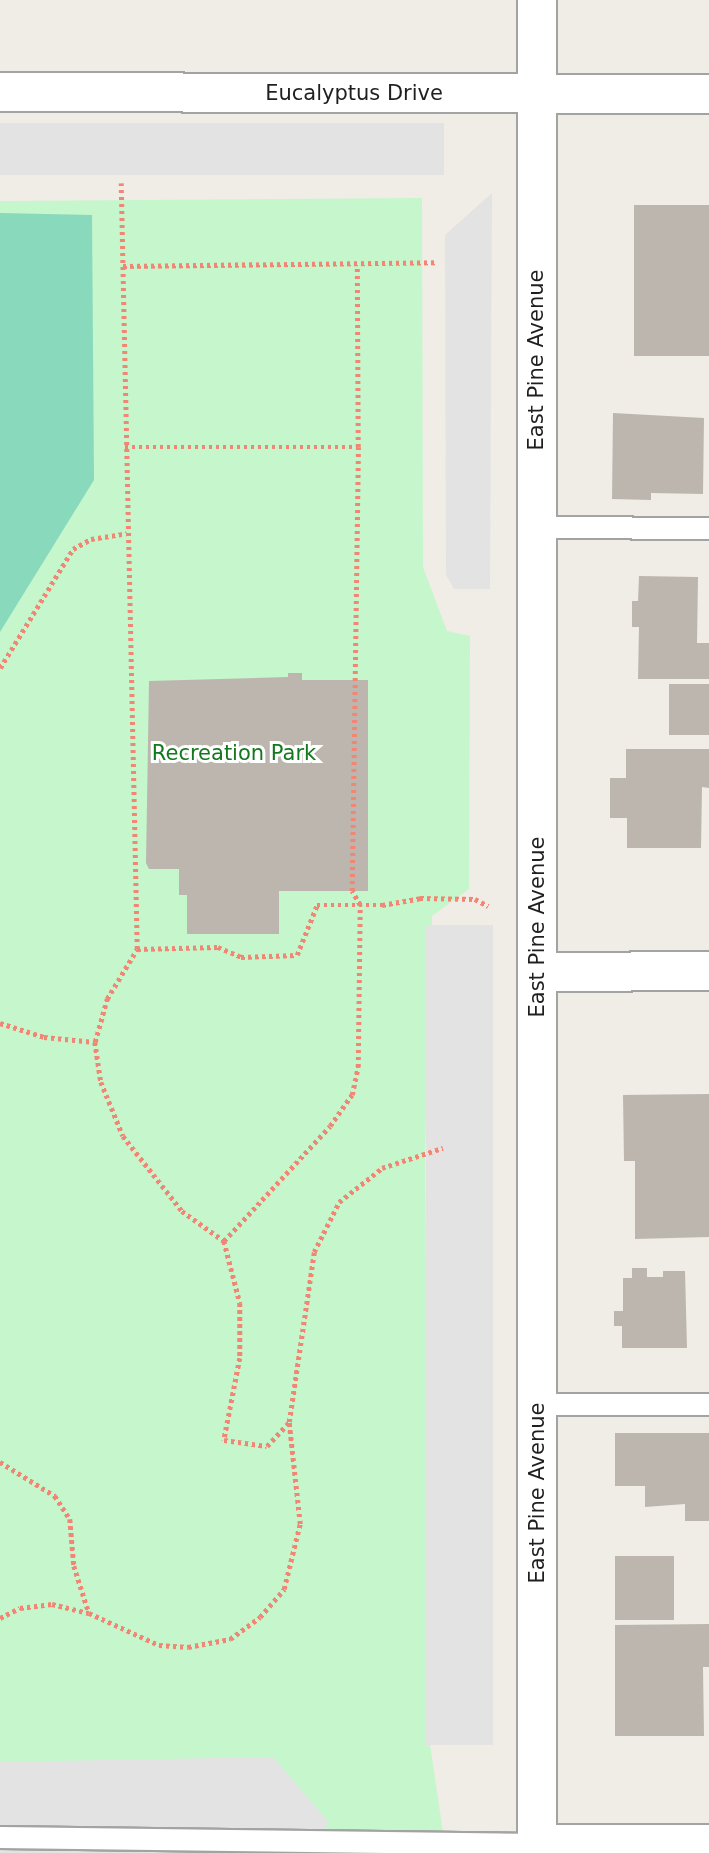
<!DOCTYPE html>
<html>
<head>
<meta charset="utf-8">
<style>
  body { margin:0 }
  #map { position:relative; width:709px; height:1853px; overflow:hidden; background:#efede6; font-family:"DejaVu Sans",sans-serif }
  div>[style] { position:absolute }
  .park>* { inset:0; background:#c6f6cc }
  .pitch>* { inset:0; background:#89d9bd }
  .parking>* { inset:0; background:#e3e3e3; transform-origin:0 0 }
  .building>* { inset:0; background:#bcb6af; transform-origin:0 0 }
  .path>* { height:4.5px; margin-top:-2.25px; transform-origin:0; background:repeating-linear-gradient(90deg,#f18675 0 3.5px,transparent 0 7px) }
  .roads { filter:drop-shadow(2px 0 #a3a3a3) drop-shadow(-2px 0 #a3a3a3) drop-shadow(0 2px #a3a3a3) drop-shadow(0 -2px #a3a3a3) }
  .lane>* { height:21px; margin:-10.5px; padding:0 10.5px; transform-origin:10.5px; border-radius:10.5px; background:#fff }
  .street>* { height:38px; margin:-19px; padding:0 19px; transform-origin:19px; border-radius:19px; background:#fff }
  span { translate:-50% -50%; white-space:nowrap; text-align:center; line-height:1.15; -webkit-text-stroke:6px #fff; paint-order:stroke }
  .street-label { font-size:21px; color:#1f1f1f }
  .park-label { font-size:21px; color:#13781e }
</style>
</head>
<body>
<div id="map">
  <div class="park">
    <div style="clip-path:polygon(422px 198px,423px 567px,447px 631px,470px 636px,469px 889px,432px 916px,425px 1153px,430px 1744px,446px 1853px,0 1853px,0 201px)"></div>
  </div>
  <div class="pitch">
    <div style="clip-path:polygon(0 213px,92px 215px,94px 480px,0 632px)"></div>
  </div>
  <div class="parking">
    <div style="left:444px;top:123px;width:52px;height:444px;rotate:90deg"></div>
    <div style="clip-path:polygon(492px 193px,490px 589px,454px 589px,446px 575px,445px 235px)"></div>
    <div style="left:493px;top:925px;width:820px;height:67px;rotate:90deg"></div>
    <div style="clip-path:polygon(273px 1757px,328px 1821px,318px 1853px,0 1853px,0 1762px)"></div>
  </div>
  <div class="building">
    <div style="left:634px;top:205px;width:75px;height:151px"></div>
    <div style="clip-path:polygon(613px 413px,704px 418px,703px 494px,651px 493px,651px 500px,612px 499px)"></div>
    <div style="clip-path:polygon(639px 576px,698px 577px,697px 643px,709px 643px,709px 679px,638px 679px,639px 627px,632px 627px,632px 601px,638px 601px)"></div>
    <div style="clip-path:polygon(288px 673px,302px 673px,302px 680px,368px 680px,368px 891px,279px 891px,279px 934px,187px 934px,187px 895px,179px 895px,179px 869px,149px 869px,146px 863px,149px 681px,288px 677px)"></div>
    <div style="left:709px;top:684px;width:51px;height:40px;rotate:90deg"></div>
    <div style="clip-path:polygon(626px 749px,709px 749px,709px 788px,702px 787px,701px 848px,627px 848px,627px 818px,610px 818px,610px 778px,626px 778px)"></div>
    <div style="clip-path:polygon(709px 1094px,709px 1237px,635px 1239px,635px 1161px,624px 1161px,623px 1095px)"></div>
    <div style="clip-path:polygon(632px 1268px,647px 1268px,647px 1277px,663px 1277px,663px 1271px,685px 1271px,687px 1348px,622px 1348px,622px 1326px,614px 1326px,614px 1311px,623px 1311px,623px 1278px,632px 1278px)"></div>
    <div style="clip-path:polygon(615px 1433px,709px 1433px,709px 1521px,685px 1521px,685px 1504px,645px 1507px,645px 1486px,615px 1486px)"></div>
    <div style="left:615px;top:1556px;width:59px;height:64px"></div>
    <div style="clip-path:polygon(709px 1624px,709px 1667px,703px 1667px,704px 1736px,615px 1736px,615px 1625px)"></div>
  </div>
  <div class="path">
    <div style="left:123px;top:266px;width:315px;rotate:-0.7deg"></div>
    <div style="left:125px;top:447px;width:233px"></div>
    <div style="left:358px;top:447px;width:182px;rotate:-90.3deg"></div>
    <div style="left:0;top:668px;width:140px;rotate:-58.5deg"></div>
    <div style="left:73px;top:549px;width:21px;rotate:-29deg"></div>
    <div style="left:91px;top:539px;width:36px;rotate:-9deg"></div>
    <div style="left:137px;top:949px;width:81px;rotate:-1.4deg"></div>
    <div style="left:218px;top:947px;width:25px;rotate:23deg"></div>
    <div style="left:241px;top:957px;width:56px;rotate:-2deg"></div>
    <div style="left:297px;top:955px;width:54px;rotate:-68.2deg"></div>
    <div style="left:317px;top:905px;width:65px"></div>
    <div style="left:382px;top:905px;width:39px;rotate:-10deg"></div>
    <div style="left:420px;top:898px;width:55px;rotate:1deg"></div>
    <div style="left:475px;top:899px;width:15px;rotate:28deg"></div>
    <div style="left:0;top:1023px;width:46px;rotate:17.7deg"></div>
    <div style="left:44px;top:1037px;width:51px;rotate:5.6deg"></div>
    <div style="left:95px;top:1042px;width:40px;rotate:81.5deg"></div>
    <div style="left:101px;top:1082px;width:58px;rotate:67.8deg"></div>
    <div style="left:123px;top:1136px;width:95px;rotate:51.8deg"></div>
    <div style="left:182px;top:1211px;width:52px;rotate:35.5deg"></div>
    <div style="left:224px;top:1241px;width:64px;rotate:75.5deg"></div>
    <div style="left:240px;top:1303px;width:55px;rotate:90deg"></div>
    <div style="left:240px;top:1358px;width:84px;rotate:101deg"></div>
    <div style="left:224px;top:1440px;width:43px;rotate:7.9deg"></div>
    <div style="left:267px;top:1446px;width:33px;rotate:-47deg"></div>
    <div style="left:289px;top:1422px;width:172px;rotate:-81.6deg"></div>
    <div style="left:314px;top:1252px;width:56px;rotate:-63.4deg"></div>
    <div style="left:339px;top:1202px;width:55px;rotate:-38.3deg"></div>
    <div style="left:382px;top:1168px;width:64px;rotate:-18.2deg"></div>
    <div style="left:95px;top:1042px;width:45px;rotate:-74.4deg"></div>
    <div style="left:107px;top:999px;width:58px;rotate:-59deg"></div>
    <div style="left:137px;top:949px;width:766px;rotate:-91.2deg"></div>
    <div style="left:224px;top:1241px;width:156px;rotate:-47.3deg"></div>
    <div style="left:330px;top:1126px;width:38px;rotate:-55deg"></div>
    <div style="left:352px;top:1095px;width:29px;rotate:-78deg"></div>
    <div style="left:358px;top:1067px;width:162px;rotate:-89.3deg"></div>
    <div style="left:360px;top:905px;width:16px;rotate:-120deg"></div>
    <div style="left:352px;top:891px;width:444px;rotate:-89.2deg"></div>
    <div style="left:0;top:1462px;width:65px;rotate:31.7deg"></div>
    <div style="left:55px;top:1496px;width:27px;rotate:57deg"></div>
    <div style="left:70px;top:1519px;width:47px;rotate:85.1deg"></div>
    <div style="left:74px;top:1566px;width:49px;rotate:72.3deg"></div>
    <div style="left:89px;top:1613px;width:77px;rotate:24.6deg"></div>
    <div style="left:159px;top:1645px;width:29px;rotate:4deg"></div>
    <div style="left:188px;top:1647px;width:43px;rotate:-10.8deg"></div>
    <div style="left:230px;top:1639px;width:37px;rotate:-36deg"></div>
    <div style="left:260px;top:1617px;width:37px;rotate:-49deg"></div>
    <div style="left:284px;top:1589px;width:67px;rotate:-76.2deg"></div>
    <div style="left:300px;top:1524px;width:102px;rotate:-96.2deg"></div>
    <div style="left:0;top:1618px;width:22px;rotate:-27deg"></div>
    <div style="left:20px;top:1608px;width:32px;rotate:-7deg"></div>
    <div style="left:52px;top:1604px;width:38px;rotate:14deg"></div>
  </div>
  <div class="roads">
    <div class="lane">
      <div style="left:535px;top:527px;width:174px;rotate:0.3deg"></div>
      <div style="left:536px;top:1404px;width:173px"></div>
      <div style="left:0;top:1837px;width:537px;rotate:0.75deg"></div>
    </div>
    <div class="street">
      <div style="left:0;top:92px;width:709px;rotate:0.16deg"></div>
      <div style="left:537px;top:972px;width:172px;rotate:-0.3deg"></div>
      <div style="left:537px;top:1844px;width:172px"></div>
      <div style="left:537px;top:1853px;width:1853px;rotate:-90deg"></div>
    </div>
  </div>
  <div class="street-label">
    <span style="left:354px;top:93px">Eucalyptus Drive</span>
    <span style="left:536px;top:360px;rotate:-90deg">East Pine Avenue</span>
    <span style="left:537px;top:927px;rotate:-90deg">East Pine Avenue</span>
    <span style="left:537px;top:1493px;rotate:-90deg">East Pine Avenue</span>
  </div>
  <div class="park-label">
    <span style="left:234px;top:753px">Recreation Park</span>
  </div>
</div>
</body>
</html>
